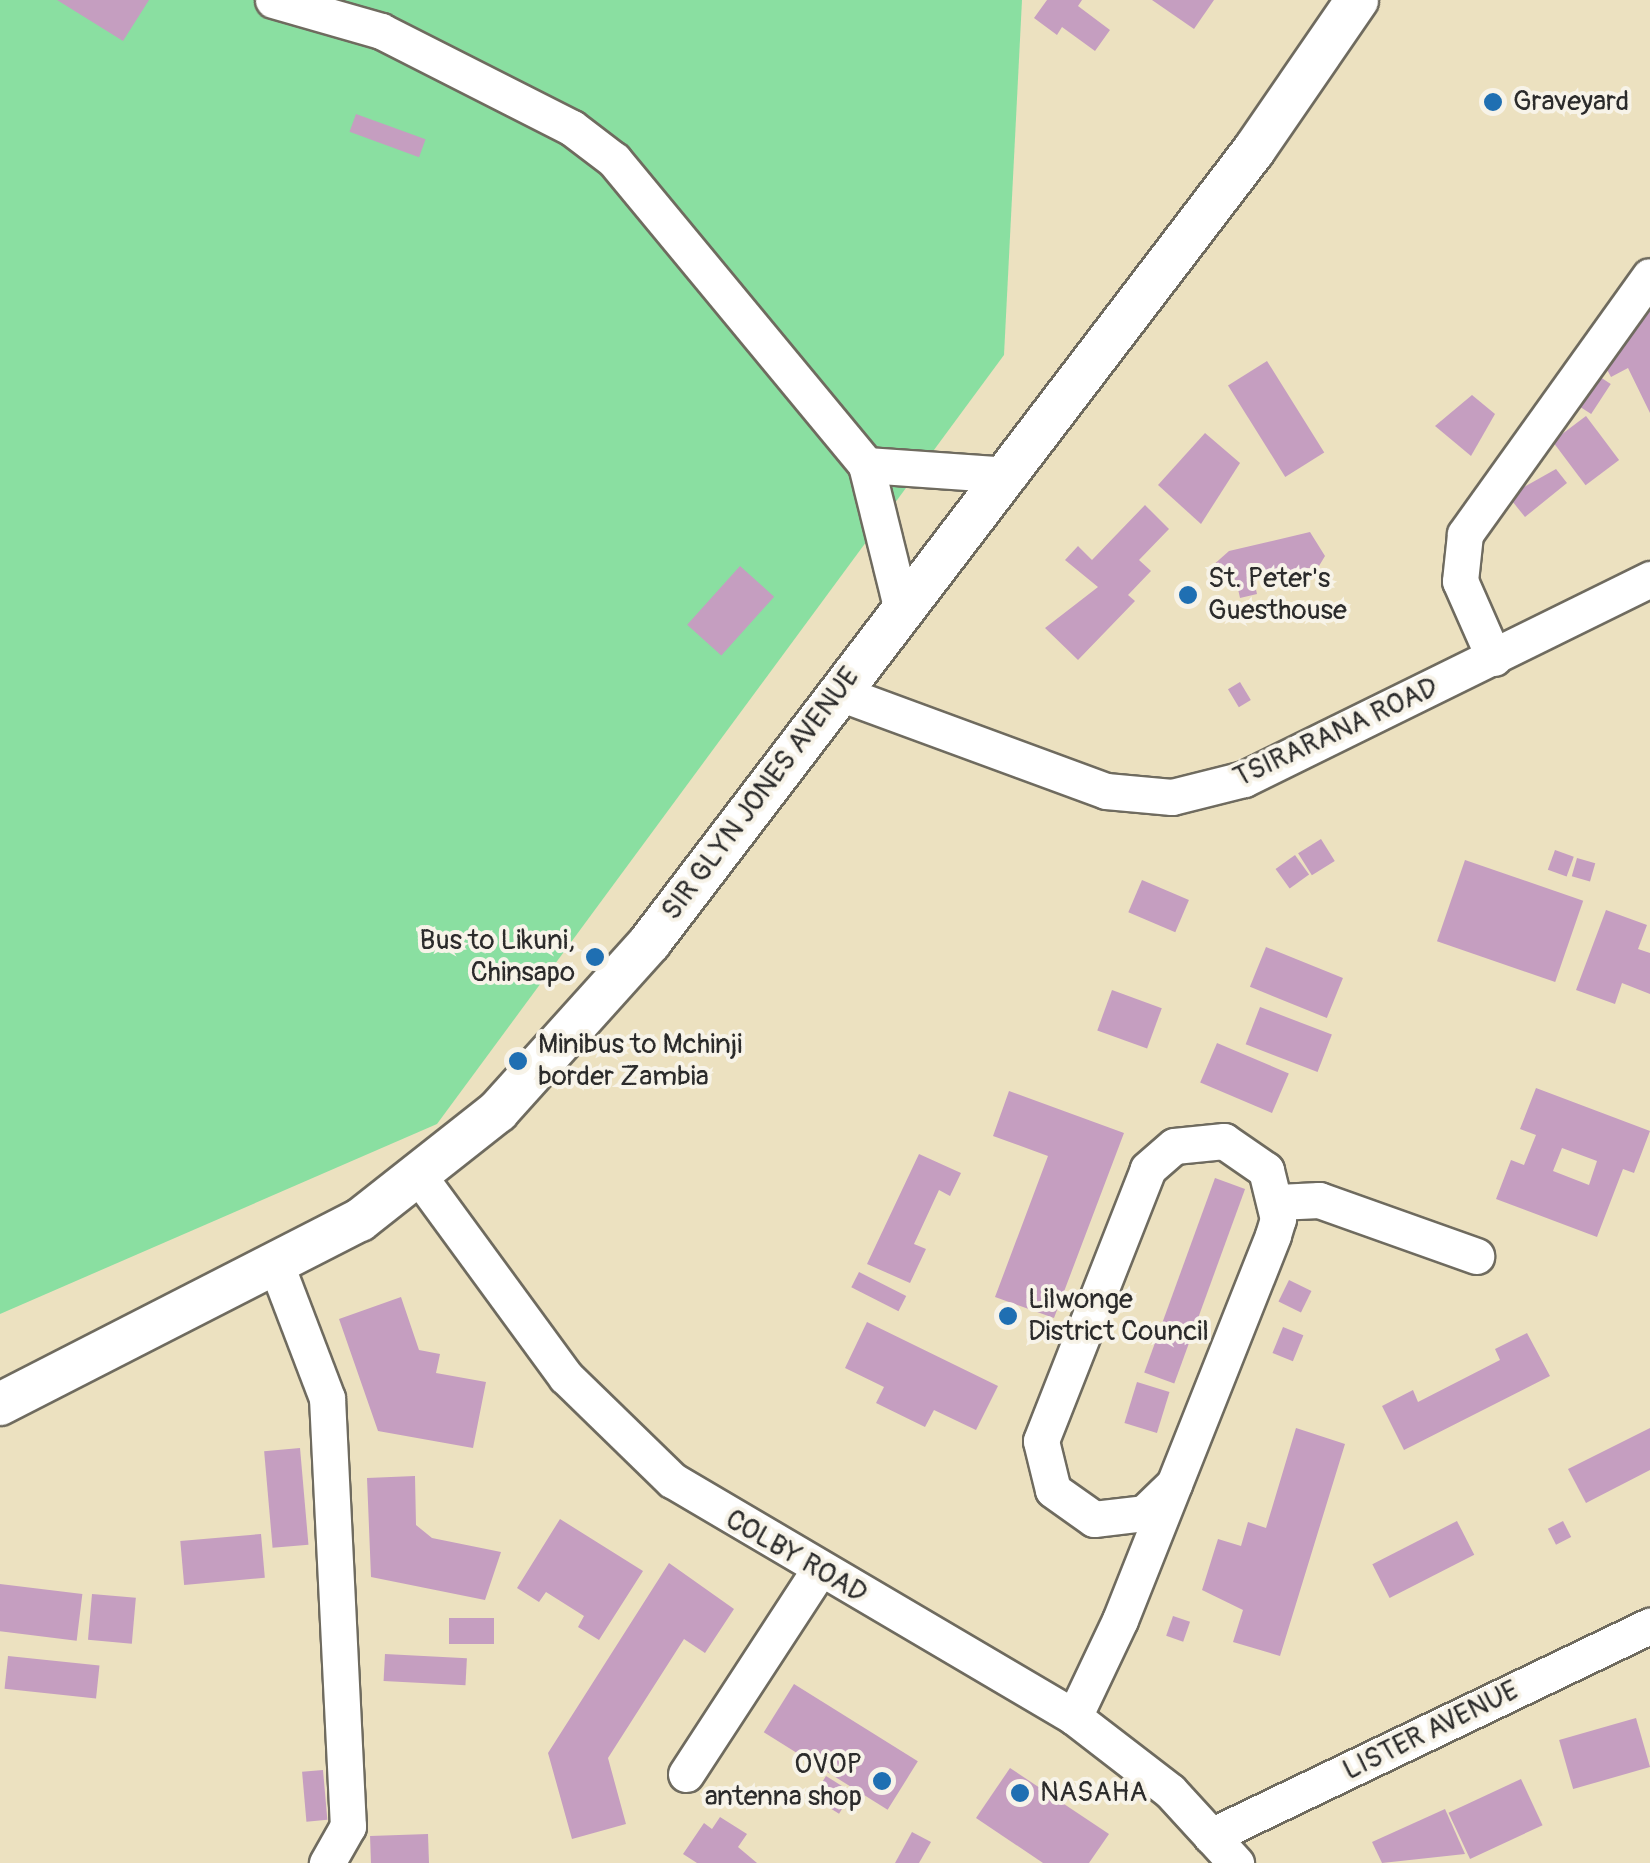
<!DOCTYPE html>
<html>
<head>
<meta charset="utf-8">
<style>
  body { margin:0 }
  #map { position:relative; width:1650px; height:1863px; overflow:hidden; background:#ece1c0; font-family:Pangolin,sans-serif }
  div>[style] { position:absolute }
  .green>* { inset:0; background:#8adfa1 }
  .building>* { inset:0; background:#c59ec0; transform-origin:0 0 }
  .roads { filter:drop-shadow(2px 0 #6f6b5f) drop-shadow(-2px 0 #6f6b5f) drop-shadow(0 2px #6f6b5f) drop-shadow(0 -2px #6f6b5f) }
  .minor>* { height:35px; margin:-17.5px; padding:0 17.5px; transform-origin:17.5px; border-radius:17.5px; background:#fff }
  .major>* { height:42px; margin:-21px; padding:0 21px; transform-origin:21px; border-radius:21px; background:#fff }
  .dots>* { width:28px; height:28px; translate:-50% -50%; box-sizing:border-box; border:5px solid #f7f3e8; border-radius:50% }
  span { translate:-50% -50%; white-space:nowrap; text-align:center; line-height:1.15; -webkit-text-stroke:8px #f7f3e8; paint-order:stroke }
  .poi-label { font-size:28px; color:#2b2b2b }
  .left { translate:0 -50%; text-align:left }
  .right { translate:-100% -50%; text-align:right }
  .street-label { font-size:28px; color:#2b2b2b }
</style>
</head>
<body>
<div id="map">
  <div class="green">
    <div style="clip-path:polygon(0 0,1022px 0,1004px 355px,437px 1124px,0 1314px)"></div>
  </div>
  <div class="building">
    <div style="clip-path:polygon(57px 0,149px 0,123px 41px)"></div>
    <div style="clip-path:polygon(1047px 0,1082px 0,1078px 6px,1110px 30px,1095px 51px,1062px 27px,1057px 35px,1034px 18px)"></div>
    <div style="clip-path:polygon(1152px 0,1214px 0,1194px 29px)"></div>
    <div style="left:356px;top:114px;width:74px;height:19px;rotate:20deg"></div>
    <div style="clip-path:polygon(1650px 302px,1650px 413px,1628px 368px,1611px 377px,1603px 362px)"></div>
    <div style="left:1267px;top:361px;width:108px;height:46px;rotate:58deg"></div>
    <div style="left:1594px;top:373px;width:20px;height:36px;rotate:33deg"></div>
    <div style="clip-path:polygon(1472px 395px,1495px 414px,1471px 456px,1435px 426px)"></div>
    <div style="left:1586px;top:416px;width:55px;height:42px;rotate:53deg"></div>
    <div style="clip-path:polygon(1205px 433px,1240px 463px,1201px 524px,1158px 485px)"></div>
    <div style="clip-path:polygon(1556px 469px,1567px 483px,1525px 517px,1508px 496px)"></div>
    <div style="clip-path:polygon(1145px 505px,1169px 529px,1139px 560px,1151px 571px,1128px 595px,1135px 601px,1078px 660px,1045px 628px,1098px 587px,1065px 560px,1078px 546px,1092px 560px)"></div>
    <div style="clip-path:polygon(1310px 532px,1325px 556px,1319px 566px,1254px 581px,1257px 594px,1240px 598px,1236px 580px,1214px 580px,1211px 567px,1229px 551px)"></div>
    <div style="left:740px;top:566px;width:46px;height:79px;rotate:42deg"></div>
    <div style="left:1240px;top:682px;width:21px;height:14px;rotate:59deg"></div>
    <div style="left:1321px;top:839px;width:26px;height:27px;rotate:58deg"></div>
    <div style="left:1555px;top:850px;width:20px;height:21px;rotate:20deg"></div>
    <div style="left:1295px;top:855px;width:24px;height:24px;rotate:54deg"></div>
    <div style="left:1577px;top:858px;width:19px;height:19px;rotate:16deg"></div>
    <div style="left:1465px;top:860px;width:125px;height:86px;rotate:19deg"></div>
    <div style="left:1142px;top:880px;width:51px;height:35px;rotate:23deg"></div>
    <div style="clip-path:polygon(1606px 910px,1647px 925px,1638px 949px,1650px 953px,1650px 994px,1622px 983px,1615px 1004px,1576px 990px)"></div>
    <div style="left:1266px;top:947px;width:83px;height:43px;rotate:22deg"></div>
    <div style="left:1112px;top:990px;width:53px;height:43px;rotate:20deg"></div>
    <div style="left:1260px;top:1007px;width:77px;height:40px;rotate:21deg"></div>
    <div style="left:1217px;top:1043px;width:78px;height:43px;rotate:23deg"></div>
    <div style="clip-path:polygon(evenodd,1536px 1088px,1650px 1131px,1634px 1173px,1623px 1169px,1597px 1237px,1496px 1199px,1511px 1160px,1524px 1165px,1536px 1135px,1520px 1129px,1536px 1088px,1562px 1148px,1597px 1161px,1589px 1185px,1553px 1171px,1562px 1148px)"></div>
    <div style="clip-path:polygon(1009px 1091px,1124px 1133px,1054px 1318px,995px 1297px,1048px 1156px,993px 1136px)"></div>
    <div style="clip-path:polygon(919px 1154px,961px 1173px,950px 1196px,939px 1190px,914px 1244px,926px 1249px,910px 1283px,867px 1264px)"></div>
    <div style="left:1215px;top:1178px;width:32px;height:207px;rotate:20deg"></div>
    <div style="left:859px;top:1272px;width:53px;height:17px;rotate:27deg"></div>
    <div style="left:1289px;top:1280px;width:25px;height:24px;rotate:26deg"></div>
    <div style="clip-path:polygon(401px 1297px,419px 1350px,440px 1354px,436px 1373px,486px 1382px,473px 1448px,378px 1431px,339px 1319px)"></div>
    <div style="clip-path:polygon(867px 1322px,998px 1386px,976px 1430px,934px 1410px,925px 1427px,876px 1403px,884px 1387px,845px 1368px)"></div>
    <div style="left:1283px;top:1327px;width:22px;height:28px;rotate:22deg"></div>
    <div style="clip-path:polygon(1527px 1333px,1550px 1376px,1404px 1450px,1382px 1406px,1413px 1390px,1418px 1402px,1500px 1360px,1495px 1349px)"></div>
    <div style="left:1137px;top:1382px;width:34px;height:43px;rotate:17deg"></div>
    <div style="clip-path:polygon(1296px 1428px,1345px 1444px,1280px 1656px,1233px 1642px,1243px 1610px,1202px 1590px,1218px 1539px,1241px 1546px,1248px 1522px,1266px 1528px)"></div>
    <div style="clip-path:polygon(1650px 1428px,1650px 1470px,1586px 1503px,1568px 1469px)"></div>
    <div style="left:300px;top:1448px;width:97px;height:36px;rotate:85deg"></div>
    <div style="clip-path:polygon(415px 1476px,416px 1525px,432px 1538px,501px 1552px,485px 1600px,371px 1577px,367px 1478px)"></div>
    <div style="clip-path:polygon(560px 1519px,643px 1571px,599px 1640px,578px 1627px,584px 1616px,546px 1592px,539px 1602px,517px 1588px)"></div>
    <div style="left:1457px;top:1521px;width:38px;height:95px;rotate:63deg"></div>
    <div style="left:1563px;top:1521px;width:18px;height:17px;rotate:63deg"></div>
    <div style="left:261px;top:1534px;width:44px;height:81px;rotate:85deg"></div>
    <div style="clip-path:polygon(669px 1563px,734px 1609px,705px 1653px,684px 1639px,608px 1758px,626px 1824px,572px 1839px,548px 1753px)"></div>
    <div style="left:0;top:1584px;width:83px;height:47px;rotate:7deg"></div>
    <div style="left:92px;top:1594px;width:44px;height:46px;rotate:5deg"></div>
    <div style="left:1173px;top:1616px;width:18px;height:21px;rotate:19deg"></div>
    <div style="left:449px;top:1618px;width:45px;height:26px"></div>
    <div style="left:385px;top:1654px;width:82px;height:27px;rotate:3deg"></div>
    <div style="left:8px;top:1656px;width:92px;height:33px;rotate:6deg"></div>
    <div style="left:794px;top:1684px;width:146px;height:57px;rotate:32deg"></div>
    <div style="left:1636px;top:1718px;width:51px;height:80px;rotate:74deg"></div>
    <div style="clip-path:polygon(1010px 1768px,1109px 1834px,1089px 1863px,1043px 1863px,976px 1818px)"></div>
    <div style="left:323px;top:1770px;width:50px;height:21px;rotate:85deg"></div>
    <div style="left:826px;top:1776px;width:31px;height:25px;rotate:32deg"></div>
    <div style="left:1521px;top:1779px;width:51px;height:80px;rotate:65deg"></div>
    <div style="clip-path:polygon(1445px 1809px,1465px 1854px,1382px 1863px,1372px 1842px)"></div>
    <div style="clip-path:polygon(720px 1817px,747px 1834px,738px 1847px,757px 1863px,697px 1863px,683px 1854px,704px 1823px,712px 1829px)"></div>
    <div style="clip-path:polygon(912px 1832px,931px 1842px,919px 1863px,895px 1863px)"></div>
    <div style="left:428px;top:1834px;width:29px;height:58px;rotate:88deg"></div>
  </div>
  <div class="roads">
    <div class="minor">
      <div style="left:273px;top:0;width:112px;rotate:16deg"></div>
      <div style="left:381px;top:31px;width:214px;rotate:26.9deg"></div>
      <div style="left:572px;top:128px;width:53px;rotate:37.3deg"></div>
      <div style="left:614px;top:160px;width:396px;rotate:50.4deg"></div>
      <div style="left:866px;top:465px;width:149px;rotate:76.1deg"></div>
      <div style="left:866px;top:465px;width:144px;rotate:4deg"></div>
      <div style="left:1494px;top:658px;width:84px;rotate:-113.8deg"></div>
      <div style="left:1460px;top:581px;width:47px;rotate:-83.9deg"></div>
      <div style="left:1465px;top:534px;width:317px;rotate:-54.4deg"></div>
      <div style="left:837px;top:692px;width:287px;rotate:20.2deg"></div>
      <div style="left:1106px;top:791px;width:66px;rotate:5.2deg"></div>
      <div style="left:1172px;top:797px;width:74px;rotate:-14deg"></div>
      <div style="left:1244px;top:779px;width:453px;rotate:-26.2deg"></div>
      <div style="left:421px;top:1179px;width:245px;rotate:53.8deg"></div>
      <div style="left:566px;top:1377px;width:148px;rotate:44.2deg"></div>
      <div style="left:672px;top:1480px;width:467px;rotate:30.5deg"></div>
      <div style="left:1074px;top:1717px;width:121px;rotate:37.6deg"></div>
      <div style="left:1170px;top:1791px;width:98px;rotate:47.5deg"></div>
      <div style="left:1278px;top:1202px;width:41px;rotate:-2.8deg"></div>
      <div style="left:1319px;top:1200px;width:167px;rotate:19.6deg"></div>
      <div style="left:277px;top:1267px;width:140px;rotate:69.1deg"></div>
      <div style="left:327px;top:1398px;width:429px;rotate:87.2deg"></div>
      <div style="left:348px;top:1826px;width:43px;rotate:119.6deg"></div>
      <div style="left:1074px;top:1717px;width:107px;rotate:-64.6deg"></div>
      <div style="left:1120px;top:1620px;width:414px;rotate:-68.3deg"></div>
      <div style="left:1273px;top:1235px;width:17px;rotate:-73deg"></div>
      <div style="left:1278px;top:1219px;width:50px;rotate:-103.8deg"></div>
      <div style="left:1266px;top:1170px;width:51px;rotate:-145.4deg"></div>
      <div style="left:1224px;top:1141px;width:50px;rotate:174.3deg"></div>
      <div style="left:1174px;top:1146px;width:35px;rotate:139deg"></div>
      <div style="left:1148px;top:1169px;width:292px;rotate:111.5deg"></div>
      <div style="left:1041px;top:1441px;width:50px;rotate:76.2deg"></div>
      <div style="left:1053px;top:1490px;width:50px;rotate:35.3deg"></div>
      <div style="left:1094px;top:1519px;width:50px;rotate:-6.8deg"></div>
      <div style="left:1144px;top:1513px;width:42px;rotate:-44deg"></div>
      <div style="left:686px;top:1774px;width:244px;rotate:-56.9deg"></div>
      <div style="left:1211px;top:1836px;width:487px;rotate:-25.6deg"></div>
    </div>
    <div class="major">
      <div style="left:0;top:1404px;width:404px;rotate:-27.1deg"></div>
      <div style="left:360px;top:1220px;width:176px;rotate:-38.3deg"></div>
      <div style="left:498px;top:1111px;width:227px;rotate:-48deg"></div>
      <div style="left:650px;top:942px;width:996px;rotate:-52.67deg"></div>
      <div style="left:1254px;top:150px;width:182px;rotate:-55.5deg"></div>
    </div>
  </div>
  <div class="dots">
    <div style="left:1493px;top:102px;background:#1f6fb2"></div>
    <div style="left:1188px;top:595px;background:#1f6fb2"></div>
    <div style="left:595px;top:957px;background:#1f6fb2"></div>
    <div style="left:518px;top:1061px;background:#1f6fb2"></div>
    <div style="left:1008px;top:1316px;background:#1f6fb2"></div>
    <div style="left:882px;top:1781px;background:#1f6fb2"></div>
    <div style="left:1020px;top:1793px;background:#1f6fb2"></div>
  </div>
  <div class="poi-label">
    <span class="left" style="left:1513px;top:102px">Graveyard</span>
    <span class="left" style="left:1208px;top:595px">St. Peter's<br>Guesthouse</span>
    <span class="right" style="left:575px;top:957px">Bus to Likuni,<br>Chinsapo</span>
    <span class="left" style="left:538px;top:1061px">Minibus to Mchinji<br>border Zambia</span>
    <span class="left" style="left:1028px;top:1316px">Lilwonge<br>District Council</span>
    <span class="right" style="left:862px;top:1781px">OVOP<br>antenna shop</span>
    <span class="left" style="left:1040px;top:1793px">NASAHA</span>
  </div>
  <div class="street-label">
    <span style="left:1336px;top:733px;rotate:-25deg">TSIRARANA ROAD</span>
    <span style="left:761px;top:794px;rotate:-53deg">SIR GLYN JONES AVENUE</span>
    <span style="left:796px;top:1557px;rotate:30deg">COLBY ROAD</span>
    <span style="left:1431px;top:1731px;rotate:-26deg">LISTER AVENUE</span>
  </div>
</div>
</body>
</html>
